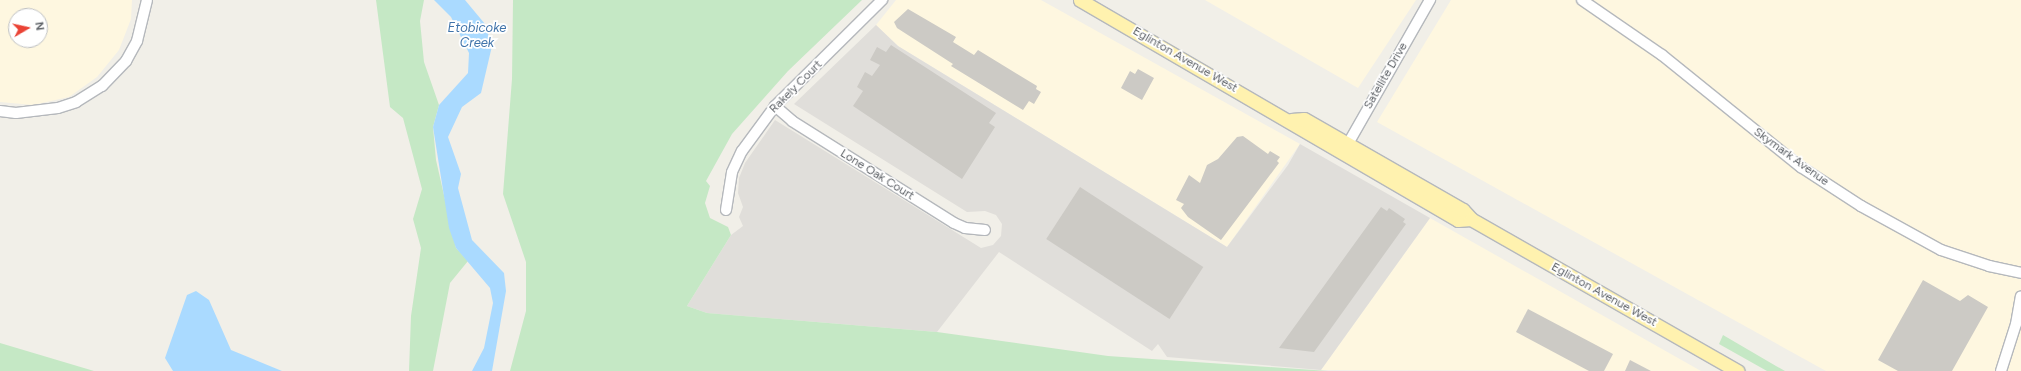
<!DOCTYPE html>
<html>
<head>
<meta charset="utf-8">
<style>
  body { margin:0 }
  #map { position:relative; width:2021px; height:371px; overflow:hidden; background:#f1efe8; font-family:Figtree,sans-serif }
  div>[style] { position:absolute }
  .commercial>* { inset:0; background:#fef7e0 }
  .industrial>* { inset:0; background:#e0deda }
  .green>* { inset:0; background:#c5e8c5 }
  .water>* { inset:0; background:#aadaff }
  .building>* { inset:0; background:#cccac5; transform-origin:0 0 }
  .roads { filter:drop-shadow(1px 0 #b5b8bc) drop-shadow(-1px 0 #b5b8bc) drop-shadow(0 1px #b5b8bc) drop-shadow(0 -1px #b5b8bc) }
  .minor>* { height:10px; margin:-5px; padding:0 5px; transform-origin:5px; border-radius:5px; background:#fff }
  .major>* { height:13px; margin:-6.5px; padding:0 6.5px; transform-origin:6.5px; border-radius:6.5px; background:#fff2af }
  span { translate:-50% -50%; white-space:nowrap; text-align:center; line-height:1.15; -webkit-text-stroke:3.5px #fff; paint-order:stroke }
  .street-label { font-size:12px; color:#5f6368 }
  .water-label { font-size:13px; color:#4174aa; font-style:italic }
  .north { position:absolute; left:8px; top:8px; width:40px; height:40px; box-sizing:border-box; background:#fff; border:1px solid #bfc1c3; border-radius:50%; rotate:81deg; font-size:11px; font-weight:700; line-height:16px; text-align:center; color:#5f6368 }
  .north::after { content:''; display:block; margin:auto; width:14px; height:18px; background:#ea4335; clip-path:polygon(50% 0,100% 100%,50% 72%,0 100%) }
</style>
</head>
<body>
<div id="map">
  <div class="commercial">
    <div style="clip-path:polygon(evenodd,0 0,132px 0,131px 19px,119px 50px,97px 77px,69px 97px,33px 105px,0 102px,0 0,16px 16px,40px 16px,40px 40px,16px 40px,16px 16px)"></div>
    <div style="clip-path:polygon(896px 0,1041px 0,1300px 144px,1227px 247px,898px 46px,876px 25px)"></div>
    <div style="clip-path:polygon(1205px 0,1416px 0,1358px 88px)"></div>
    <div style="clip-path:polygon(1451px 0,2021px 0,2021px 371px,1826px 371px,1377px 122px)"></div>
    <div style="clip-path:polygon(1430px 218px,1701px 371px,1321px 370px)"></div>
  </div>
  <div class="industrial">
    <div style="clip-path:polygon(876px 25px,898px 46px,1227px 247px,1288px 165px,1300px 144px,1430px 218px,1321px 370px,1167px 357px,1158px 344px,1152px 351px,999px 252px,937px 332px,707px 313px,687px 306px,731px 235px,743px 226px,739px 217px,743px 207px,738px 193px,739px 178px,745px 163px,775px 120px,981px 248px,993px 245px,1001px 236px,1002px 224px,996px 215px,985px 211px,967px 212px,794px 104px)"></div>
  </div>
  <div class="green">
    <div style="clip-path:polygon(376px 0,424px 0,420px 21px,424px 62px,439px 105px,433px 127px,436px 160px,456px 248px,468px 261px,450px 283px,433px 371px,409px 371px,411px 316px,421px 248px,413px 219px,422px 189px,403px 118px,390px 107px)"></div>
    <div style="clip-path:polygon(513px 0,862px 0,788px 71px,732px 134px,706px 181px,710px 186px,705px 203px,710px 218px,728px 227px,731px 235px,687px 306px,707px 313px,937px 332px,1108px 356px,1328px 371px,510px 371px,526px 311px,526px 262px,503px 194px,512px 79px)"></div>
    <div style="clip-path:polygon(1723px 335px,1776px 366px,1785px 371px,1767px 371px,1719px 344px)"></div>
    <div style="clip-path:polygon(0 343px,94px 371px,0 371px)"></div>
  </div>
  <div class="water">
    <div style="clip-path:polygon(434px 0,465px 0,485px 24px,492px 46px,481px 93px,462px 107px,448px 137px,461px 174px,458px 188px,472px 240px,504px 273px,506px 291px,492px 371px,472px 371px,484px 348px,493px 303px,490px 288px,456px 248px,449px 228px,433px 127px,439px 105px,468px 73px,469px 53px,451px 17px)"></div>
    <div style="clip-path:polygon(196px 291px,209px 300px,231px 350px,282px 371px,173px 371px,165px 358px,187px 295px)"></div>
  </div>
  <div class="building">
    <div style="clip-path:polygon(908px 9px,956px 37px,953px 42px,974px 55px,978px 50px,1037px 86px,1036px 89px,1041px 92px,1034px 104px,1029px 101px,1023px 110px,951px 66px,953px 64px,897px 28px,894px 22px)"></div>
    <div style="clip-path:polygon(891px 45px,996px 113px,989px 123px,995px 127px,962px 179px,853px 106px,863px 91px,857px 87px,865px 72px,872px 76px,880px 65px,870px 60px,877px 47px,886px 52px)"></div>
    <div style="clip-path:polygon(1138px 69px,1154px 78px,1142px 100px,1121px 88px,1130px 71px,1135px 74px)"></div>
    <div style="clip-path:polygon(1243px 136px,1268px 154px,1270px 151px,1280px 157px,1277px 161px,1279px 163px,1221px 240px,1188px 217px,1181px 208px,1184px 204px,1176px 200px,1189px 175px,1200px 183px,1207px 165px,1218px 159px,1237px 137px)"></div>
    <div style="left:1080px;top:187px;width:147px;height:62px;rotate:33deg"></div>
    <div style="clip-path:polygon(1381px 207px,1387px 211px,1389px 208px,1405px 219px,1403px 222px,1406px 224px,1314px 352px,1279px 348px)"></div>
    <div style="clip-path:polygon(1923px 280px,1960px 301px,1968px 295px,1988px 307px,1952px 371px,1898px 371px,1878px 360px)"></div>
    <div style="clip-path:polygon(1528px 309px,1613px 354px,1604px 371px,1589px 371px,1516px 332px)"></div>
    <div style="clip-path:polygon(1630px 360px,1651px 371px,1625px 371px)"></div>
  </div>
  <div class="roads">
    <div class="minor">
      <div style="left:1582px;top:0;width:97px;rotate:34.5deg"></div>
      <div style="left:1662px;top:55px;width:179px;rotate:38.9deg"></div>
      <div style="left:1801px;top:167px;width:72px;rotate:33deg"></div>
      <div style="left:1861px;top:206px;width:91px;rotate:28.8deg"></div>
      <div style="left:1941px;top:250px;width:51px;rotate:18.4deg"></div>
      <div style="left:1989px;top:266px;width:33px;rotate:12deg"></div>
      <div style="left:775px;top:106px;width:23px;rotate:41deg"></div>
      <div style="left:792px;top:121px;width:191px;rotate:32.2deg"></div>
      <div style="left:954px;top:223px;width:12px;rotate:24deg"></div>
      <div style="left:965px;top:228px;width:20px;rotate:6deg"></div>
      <div style="left:0;top:111px;width:16px;rotate:7deg"></div>
      <div style="left:16px;top:113px;width:42px;rotate:-6.8deg"></div>
      <div style="left:58px;top:108px;width:19px;rotate:-18deg"></div>
      <div style="left:76px;top:102px;width:31px;rotate:-32deg"></div>
      <div style="left:102px;top:86px;width:35px;rotate:-46deg"></div>
      <div style="left:126px;top:61px;width:23px;rotate:-61deg"></div>
      <div style="left:137px;top:41px;width:42px;rotate:-76.3deg"></div>
      <div style="left:1345px;top:149px;width:172px;rotate:-60.3deg"></div>
      <div style="left:726px;top:210px;width:38px;rotate:-81deg"></div>
      <div style="left:732px;top:172px;width:23px;rotate:-65deg"></div>
      <div style="left:742px;top:151px;width:56px;rotate:-53.7deg"></div>
      <div style="left:775px;top:106px;width:151px;rotate:-44.7deg"></div>
      <div style="left:2001px;top:371px;width:49px;rotate:-72.3deg"></div>
      <div style="left:2016px;top:324px;width:28px;rotate:-80deg"></div>
    </div>
    <div class="major">
      <div style="left:1080px;top:0;width:437px;rotate:30.2deg"></div>
      <div style="left:1458px;top:220px;width:13px;rotate:-4deg"></div>
      <div style="left:1291px;top:120px;width:13px;rotate:-4deg"></div>
      <div style="left:1304px;top:119px;width:183px;rotate:29.8deg"></div>
      <div style="left:1463px;top:210px;width:12px;rotate:48deg"></div>
      <div style="left:1471px;top:219px;width:307px;rotate:29.7deg"></div>
    </div>
  </div>
  <div class="street-label">
    <span style="left:1185px;top:60px;rotate:30deg">Eglinton Avenue West</span>
    <span style="left:1386px;top:76px;rotate:-60deg">Satellite Drive</span>
    <span style="left:796px;top:87px;rotate:-45deg">Rakely Court</span>
    <span style="left:1791px;top:157px;rotate:36deg">Skymark Avenue</span>
    <span style="left:877px;top:175px;rotate:32deg">Lone Oak Court</span>
    <span style="left:1604px;top:295px;rotate:29deg">Eglinton Avenue West</span>
  </div>
  <div class="water-label">
    <span style="left:477px;top:36px">Etobicoke<br>Creek</span>
  </div>
  <div class="north">N</div>
</div>
</body>
</html>
